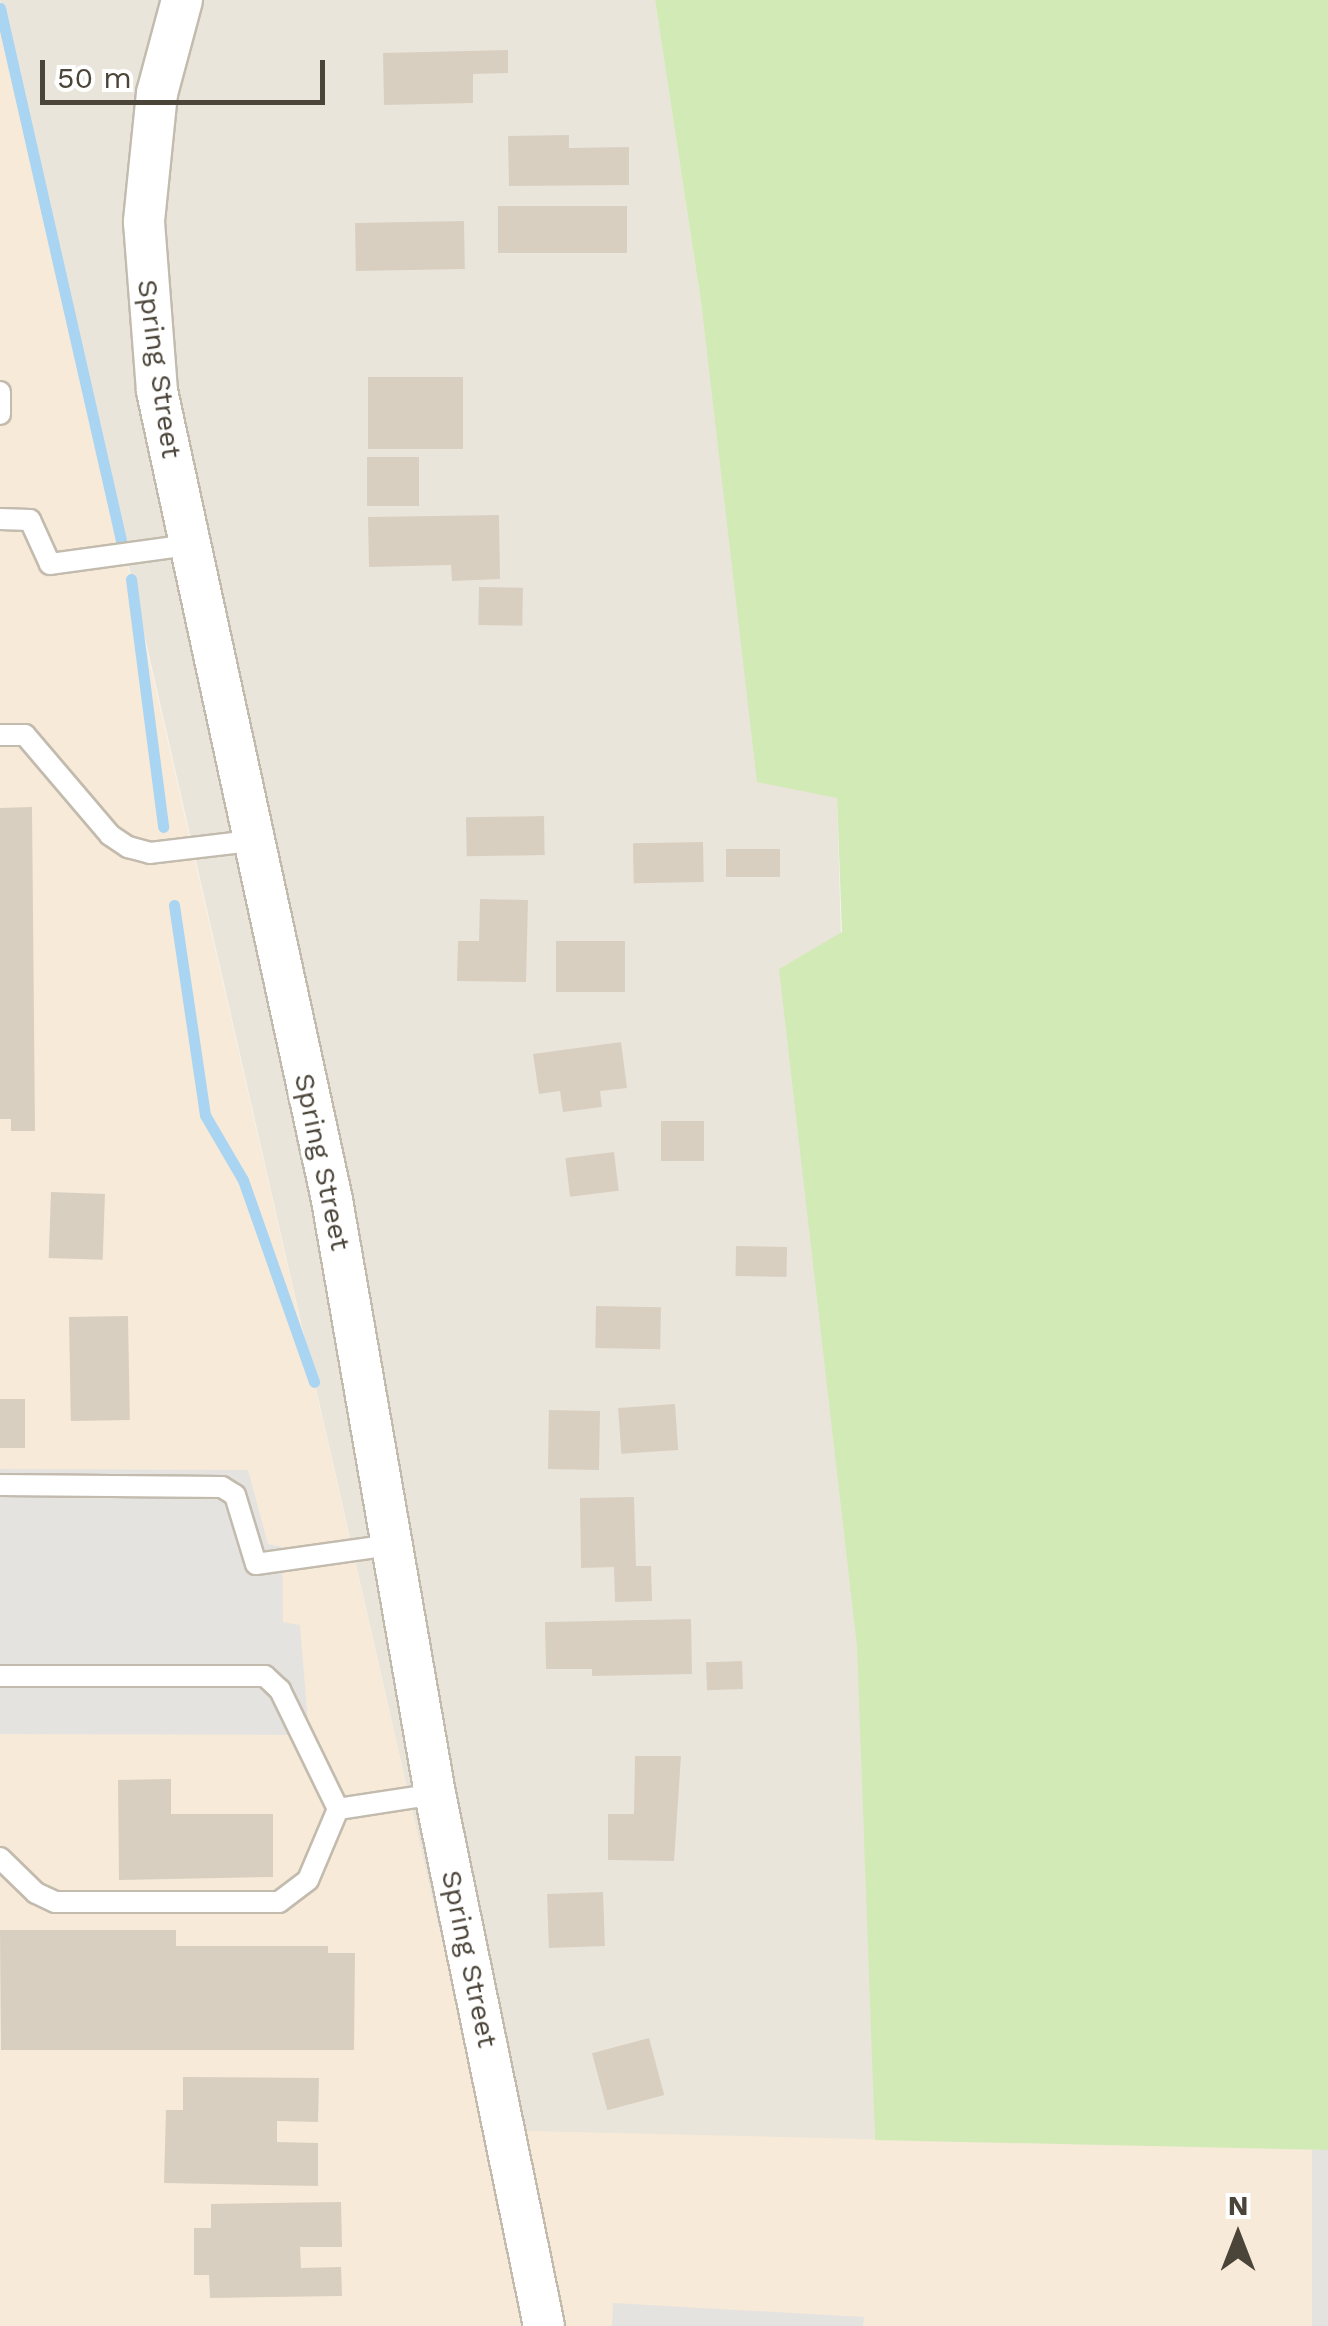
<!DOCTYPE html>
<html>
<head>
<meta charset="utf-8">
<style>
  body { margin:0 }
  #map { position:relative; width:1328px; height:2326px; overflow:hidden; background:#f6f3ec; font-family:"Work Sans",sans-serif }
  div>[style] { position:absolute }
  .residential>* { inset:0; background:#eae5da }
  .commercial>* { inset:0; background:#f7ead8 }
  .green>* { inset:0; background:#d2eab5 }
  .parking>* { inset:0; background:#e5e3e0; transform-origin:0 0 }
  .stream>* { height:11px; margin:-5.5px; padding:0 5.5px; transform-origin:5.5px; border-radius:5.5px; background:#a9d4f2 }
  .building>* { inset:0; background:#d8cfc1; transform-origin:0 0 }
  .roads { filter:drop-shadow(2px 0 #c2bbae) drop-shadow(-2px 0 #c2bbae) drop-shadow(0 2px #c2bbae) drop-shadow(0 -2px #c2bbae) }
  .service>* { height:20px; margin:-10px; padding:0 10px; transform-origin:10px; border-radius:10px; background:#fff }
  .minor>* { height:40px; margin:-20px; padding:0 20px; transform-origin:20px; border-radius:20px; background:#fff }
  span { translate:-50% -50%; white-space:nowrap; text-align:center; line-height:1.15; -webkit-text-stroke:8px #fff; paint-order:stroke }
  .street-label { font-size:28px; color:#4b4439 }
  .north { position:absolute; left:1188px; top:2186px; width:100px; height:100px; -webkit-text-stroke:8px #fff; paint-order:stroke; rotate:0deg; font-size:28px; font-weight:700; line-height:40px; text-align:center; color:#4b4439 }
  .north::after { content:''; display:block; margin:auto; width:35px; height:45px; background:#4b4439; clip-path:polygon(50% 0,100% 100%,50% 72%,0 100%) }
  .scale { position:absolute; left:40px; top:60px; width:285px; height:45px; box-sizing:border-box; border:5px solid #4b4439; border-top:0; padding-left:12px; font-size:30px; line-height:35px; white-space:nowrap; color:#4b4439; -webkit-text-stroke:8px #fff; paint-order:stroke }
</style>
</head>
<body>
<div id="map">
  <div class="residential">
    <div style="clip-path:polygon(0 0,655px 0,702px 309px,837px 797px,875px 2140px,485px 2131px)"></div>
  </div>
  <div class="commercial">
    <div style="clip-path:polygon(0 8px,485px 2130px,1328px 2150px,1328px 2326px,0 2326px)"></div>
  </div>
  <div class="green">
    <div style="clip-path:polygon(655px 0,1328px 0,1328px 2150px,875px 2140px,857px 1646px,779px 969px,842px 932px,837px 798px,757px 782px,702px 309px)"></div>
  </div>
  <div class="parking">
    <div style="clip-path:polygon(0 1469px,248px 1470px,268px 1544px,282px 1547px,283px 1622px,300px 1625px,309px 1735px,0 1734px)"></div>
    <div style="left:1312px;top:2150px;width:16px;height:176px"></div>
    <div style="clip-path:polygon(613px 2303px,864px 2317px,863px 2326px,612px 2326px)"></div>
  </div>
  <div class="stream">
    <div style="left:0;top:8px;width:546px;rotate:77.19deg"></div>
    <div style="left:131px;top:579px;width:250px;rotate:82.6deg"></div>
    <div style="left:174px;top:905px;width:212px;rotate:81.6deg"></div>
    <div style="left:205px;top:1115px;width:75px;rotate:59.7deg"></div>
    <div style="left:243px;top:1180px;width:214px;rotate:70.6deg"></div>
  </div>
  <div class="building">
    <div style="clip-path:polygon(508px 50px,508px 73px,473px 74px,473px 103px,384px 105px,383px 53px)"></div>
    <div style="clip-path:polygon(569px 135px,569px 148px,629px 147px,629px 185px,509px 186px,508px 136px)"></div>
    <div style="left:627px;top:206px;width:47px;height:129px;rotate:90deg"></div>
    <div style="left:464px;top:221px;width:48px;height:109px;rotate:89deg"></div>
    <div style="left:368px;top:377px;width:95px;height:72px"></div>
    <div style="left:367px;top:457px;width:52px;height:49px"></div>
    <div style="clip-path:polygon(499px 515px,500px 579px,452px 581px,451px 565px,369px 567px,368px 517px)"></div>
    <div style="left:479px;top:587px;width:44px;height:38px;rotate:1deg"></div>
    <div style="clip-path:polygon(32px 807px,35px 1131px,11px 1131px,11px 1119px,0 1119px,0 808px)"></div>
    <div style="left:544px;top:816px;width:39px;height:78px;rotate:89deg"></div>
    <div style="left:703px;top:842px;width:40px;height:70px;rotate:89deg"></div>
    <div style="left:726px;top:849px;width:54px;height:28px"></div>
    <div style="clip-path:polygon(480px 899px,528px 900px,526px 982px,457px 981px,458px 941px,479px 941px)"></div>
    <div style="left:625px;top:941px;width:51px;height:69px;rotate:90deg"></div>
    <div style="clip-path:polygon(621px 1042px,627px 1088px,600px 1091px,602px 1107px,563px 1112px,560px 1091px,539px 1094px,533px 1054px)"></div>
    <div style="left:661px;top:1121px;width:43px;height:40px"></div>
    <div style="left:614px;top:1152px;width:39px;height:49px;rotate:83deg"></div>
    <div style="left:51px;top:1192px;width:54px;height:66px;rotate:2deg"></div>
    <div style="left:736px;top:1246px;width:51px;height:30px;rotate:1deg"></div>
    <div style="left:596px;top:1306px;width:65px;height:42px;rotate:1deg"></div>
    <div style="left:128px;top:1316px;width:104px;height:59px;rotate:89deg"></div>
    <div style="left:0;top:1399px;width:25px;height:49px"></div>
    <div style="left:675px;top:1404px;width:46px;height:57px;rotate:86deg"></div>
    <div style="left:549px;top:1410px;width:51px;height:59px;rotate:1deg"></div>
    <div style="clip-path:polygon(634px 1497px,636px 1566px,651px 1566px,652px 1601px,615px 1602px,614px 1567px,581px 1568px,580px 1498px)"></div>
    <div style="clip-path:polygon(691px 1619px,692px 1674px,592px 1676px,592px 1669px,546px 1669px,545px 1622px)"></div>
    <div style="left:742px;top:1661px;width:28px;height:36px;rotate:88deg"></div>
    <div style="clip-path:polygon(635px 1756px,681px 1756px,674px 1861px,608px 1860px,608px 1814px,634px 1814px)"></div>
    <div style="clip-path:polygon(171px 1779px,171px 1814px,273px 1814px,273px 1877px,119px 1880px,118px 1780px)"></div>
    <div style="left:603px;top:1892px;width:54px;height:56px;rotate:88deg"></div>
    <div style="clip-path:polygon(0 1930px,176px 1930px,176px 1946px,328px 1946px,328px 1953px,355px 1953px,354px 2050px,1px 2050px)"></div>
    <div style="left:649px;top:2038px;width:59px;height:59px;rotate:75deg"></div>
    <div style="clip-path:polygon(183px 2077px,319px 2078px,318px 2122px,277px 2121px,277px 2142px,318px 2143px,318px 2186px,164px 2183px,166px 2110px,183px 2110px)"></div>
    <div style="clip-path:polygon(341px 2202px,342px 2247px,300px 2247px,301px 2268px,341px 2267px,342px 2296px,210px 2298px,209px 2275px,194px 2275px,194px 2228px,211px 2228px,211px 2204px)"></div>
  </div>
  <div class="roads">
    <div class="service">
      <div style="left:0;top:392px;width:22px;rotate:90deg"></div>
      <div style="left:0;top:519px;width:30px;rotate:2deg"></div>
      <div style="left:30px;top:520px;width:48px;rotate:65.6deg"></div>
      <div style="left:50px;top:564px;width:140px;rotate:-7.8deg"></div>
      <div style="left:0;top:735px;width:25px"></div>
      <div style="left:25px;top:735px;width:131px;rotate:49.6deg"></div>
      <div style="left:110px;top:835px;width:22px;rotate:34deg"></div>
      <div style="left:128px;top:847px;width:23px;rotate:15deg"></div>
      <div style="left:150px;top:853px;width:102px;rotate:-6.8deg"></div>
      <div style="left:0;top:1485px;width:222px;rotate:0.5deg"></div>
      <div style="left:222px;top:1487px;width:15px;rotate:32deg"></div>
      <div style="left:235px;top:1495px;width:72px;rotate:73.1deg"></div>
      <div style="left:256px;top:1564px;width:137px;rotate:-8deg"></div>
      <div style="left:0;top:1676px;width:265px"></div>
      <div style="left:265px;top:1676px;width:21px;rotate:43deg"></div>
      <div style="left:280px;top:1690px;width:132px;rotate:64deg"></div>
      <div style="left:0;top:1858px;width:50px;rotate:44.2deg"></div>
      <div style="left:36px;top:1893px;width:21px;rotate:25deg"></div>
      <div style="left:55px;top:1902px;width:224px"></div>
      <div style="left:279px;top:1902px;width:36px;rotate:-37deg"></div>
      <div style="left:308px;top:1880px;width:77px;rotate:-67.1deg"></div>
      <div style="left:338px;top:1809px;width:98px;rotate:-8.8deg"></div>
    </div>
    <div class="minor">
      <div style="left:182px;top:0;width:96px;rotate:105deg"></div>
      <div style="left:157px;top:93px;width:130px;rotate:95.8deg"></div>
      <div style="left:144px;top:222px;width:169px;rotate:85.6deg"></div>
      <div style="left:157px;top:391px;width:828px;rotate:77.79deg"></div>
      <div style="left:332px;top:1200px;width:603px;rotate:80.16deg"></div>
      <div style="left:435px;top:1794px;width:543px;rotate:78.42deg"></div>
    </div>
  </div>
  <div class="street-label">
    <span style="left:159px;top:369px;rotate:82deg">Spring Street</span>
    <span style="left:322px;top:1162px;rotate:78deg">Spring Street</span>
    <span style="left:469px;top:1959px;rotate:78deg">Spring Street</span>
  </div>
  <div class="north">N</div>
  <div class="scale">50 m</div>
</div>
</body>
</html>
